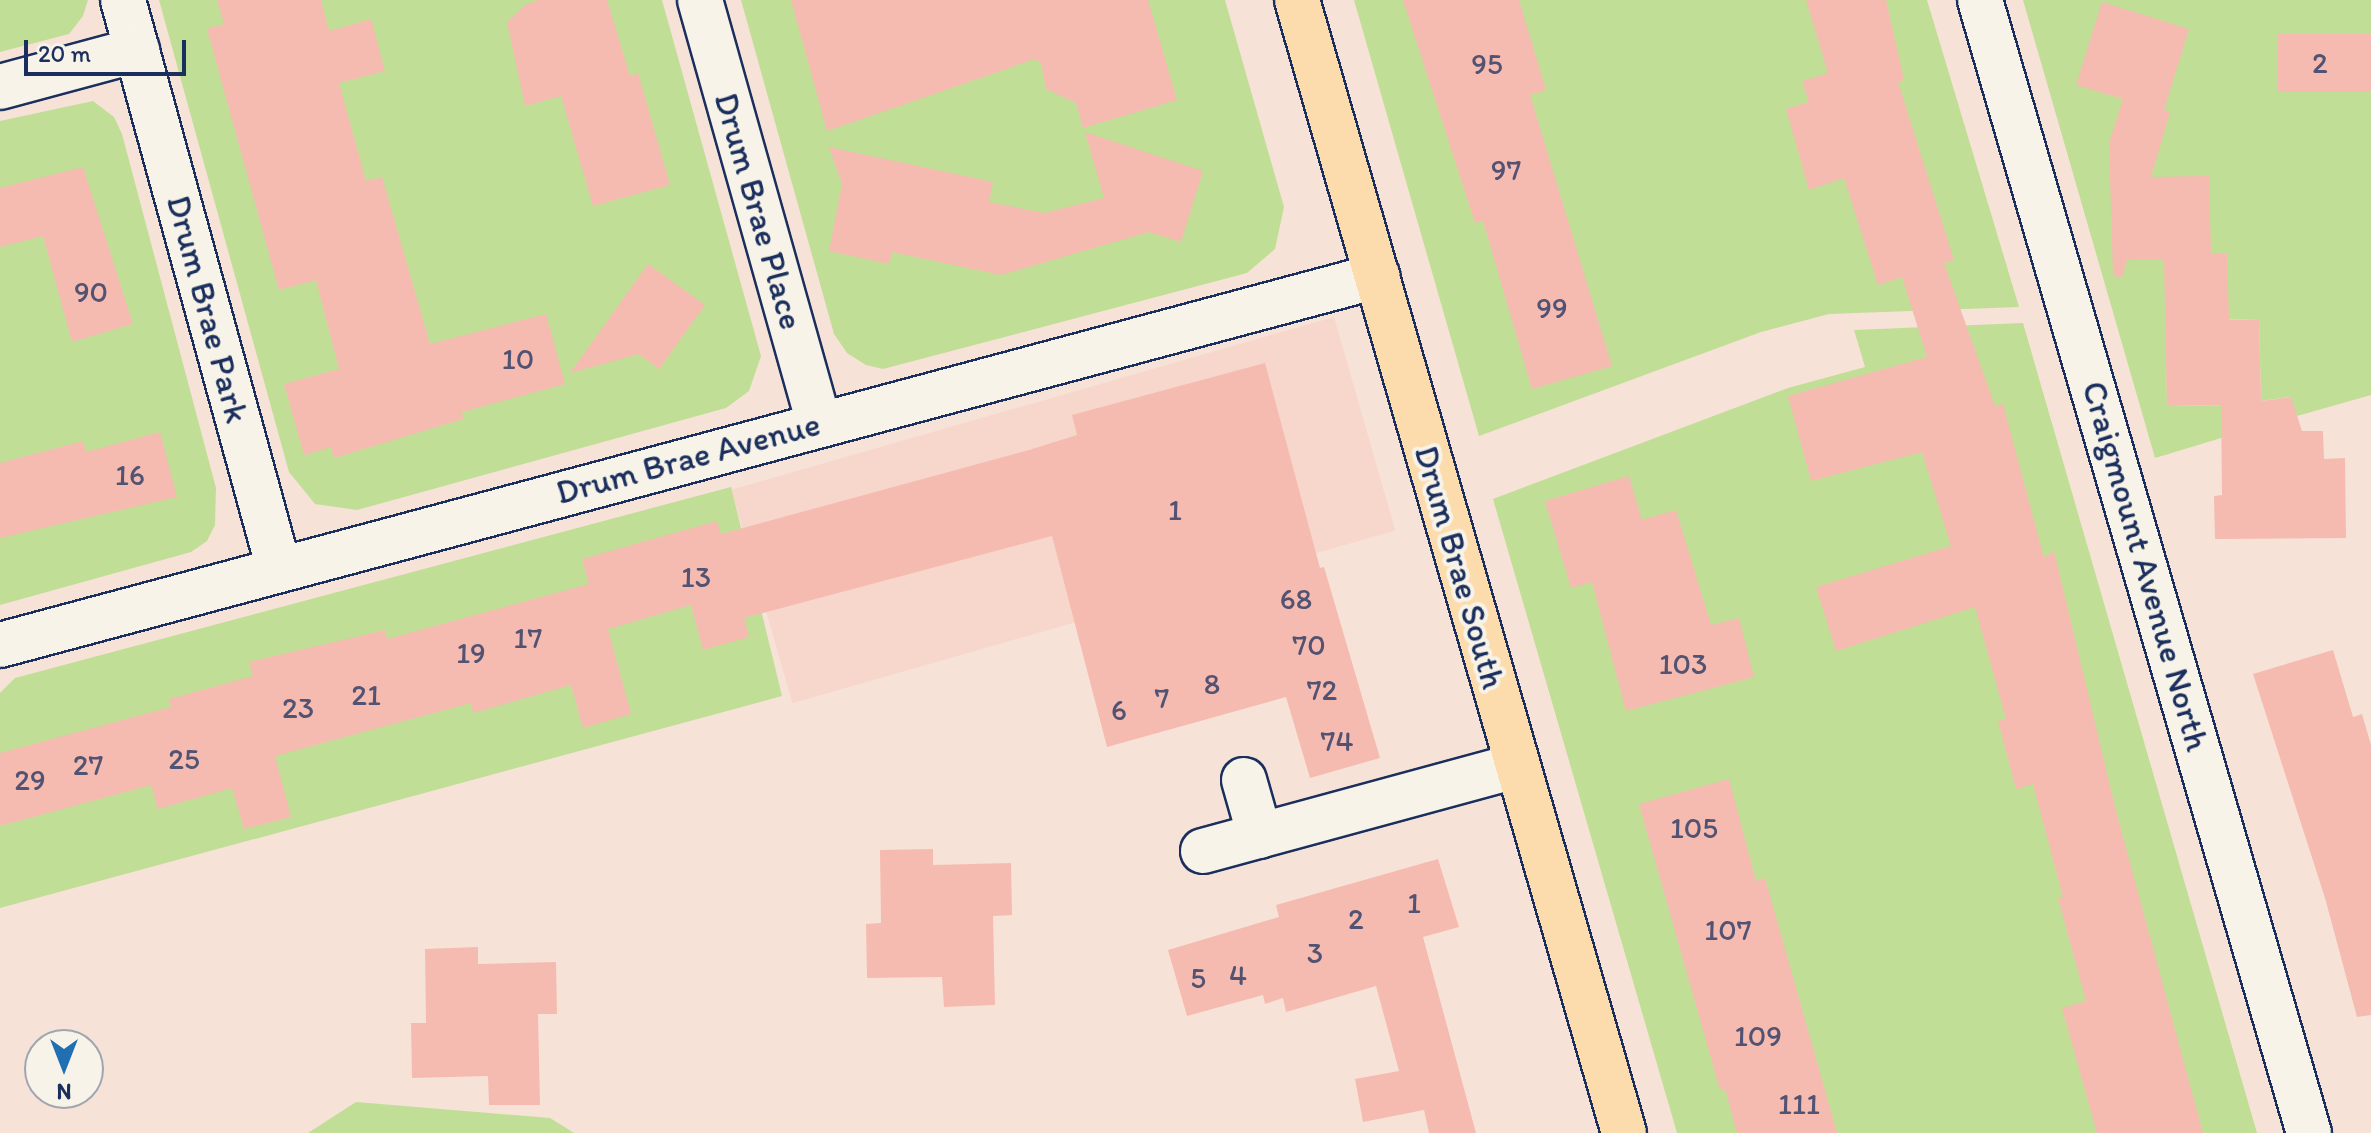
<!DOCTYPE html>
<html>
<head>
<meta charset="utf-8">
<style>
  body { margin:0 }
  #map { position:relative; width:2371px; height:1133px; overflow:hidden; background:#f7e2d7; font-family:Itim,sans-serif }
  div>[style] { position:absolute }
  .built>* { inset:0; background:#f7d6cb; transform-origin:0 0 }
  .green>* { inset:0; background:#c1de96 }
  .building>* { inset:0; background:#f6bbb0; transform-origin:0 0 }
  .roads { filter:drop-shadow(2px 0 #1b2f5e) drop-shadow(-2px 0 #1b2f5e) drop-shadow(0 2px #1b2f5e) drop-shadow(0 -2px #1b2f5e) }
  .minor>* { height:44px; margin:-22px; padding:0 22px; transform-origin:22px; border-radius:22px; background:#f7f3e8 }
  .major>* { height:44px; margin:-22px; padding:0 22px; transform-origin:22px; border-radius:22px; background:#fcdcac }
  span { translate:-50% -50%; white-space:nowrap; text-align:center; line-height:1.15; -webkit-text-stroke:8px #f7f3e8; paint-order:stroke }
  .number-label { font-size:30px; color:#525272 }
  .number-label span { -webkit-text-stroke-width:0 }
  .street-label { font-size:34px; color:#1b2f5e }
  .north { position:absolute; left:24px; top:1029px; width:80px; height:80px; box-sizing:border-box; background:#f7f3e8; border:2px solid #9fa5b1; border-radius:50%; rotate:180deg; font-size:22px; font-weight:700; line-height:32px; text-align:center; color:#1b2f5e }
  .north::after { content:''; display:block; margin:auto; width:28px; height:36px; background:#1f6fb2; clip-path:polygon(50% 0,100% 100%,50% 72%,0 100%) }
  .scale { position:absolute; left:24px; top:40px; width:162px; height:36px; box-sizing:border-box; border:4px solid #1b2f5e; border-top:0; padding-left:10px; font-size:24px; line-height:28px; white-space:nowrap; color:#1b2f5e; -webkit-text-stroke:6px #f7f3e8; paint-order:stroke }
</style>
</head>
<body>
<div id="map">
  <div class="built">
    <div style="left:1334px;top:317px;width:222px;height:627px;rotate:74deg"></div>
  </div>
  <div class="green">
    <div style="clip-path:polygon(0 0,88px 0,83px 16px,69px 34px,0 52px)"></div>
    <div style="clip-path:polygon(159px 0,662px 0,761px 356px,749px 391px,726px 408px,357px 510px,315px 504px,289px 472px)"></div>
    <div style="clip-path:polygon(741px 0,1225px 0,1284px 207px,1275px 249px,1247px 273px,883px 369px,866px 365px,847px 353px,834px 334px)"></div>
    <div style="clip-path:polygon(1354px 0,1927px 0,2019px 307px,1829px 314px,1761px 332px,1479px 436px)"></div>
    <div style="clip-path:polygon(2023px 0,2371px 0,2371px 395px,2297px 416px,2290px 397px,2261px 401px,2259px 319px,2166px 321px,2167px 406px,2233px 405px,2241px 432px,2155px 458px)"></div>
    <div style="clip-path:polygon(93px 101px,114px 117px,122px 134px,216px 488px,215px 525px,207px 541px,191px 552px,0 605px,0 121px)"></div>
    <div style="clip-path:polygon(2023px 323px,2257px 1133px,1677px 1133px,1493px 499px,1788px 388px,1865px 367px,1854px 330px)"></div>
    <div style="clip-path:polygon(731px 487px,782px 696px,0 908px,0 693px,15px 678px)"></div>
    <div style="clip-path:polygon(356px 1102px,550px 1118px,574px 1133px,308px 1133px)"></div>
  </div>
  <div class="building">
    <div style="clip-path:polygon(217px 0,321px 0,329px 31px,371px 19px,385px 71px,339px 83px,366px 181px,382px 177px,430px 344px,546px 314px,565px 384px,462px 412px,463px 419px,334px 458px,331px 447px,304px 455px,284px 384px,339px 369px,316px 280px,279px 290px,207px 29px,224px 24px)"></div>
    <div style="clip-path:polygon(538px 0,607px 0,630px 76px,638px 73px,670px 185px,593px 206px,561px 96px,525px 106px,507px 22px,525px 5px)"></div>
    <div style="clip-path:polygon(791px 0,1148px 0,1177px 100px,1083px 128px,1076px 103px,1046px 89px,1041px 63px,1035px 59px,827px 131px)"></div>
    <div style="clip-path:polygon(1403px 0,1519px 0,1546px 90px,1530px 95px,1612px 366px,1532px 389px,1483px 221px,1475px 223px)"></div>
    <div style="clip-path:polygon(1806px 0,1886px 0,1904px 80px,1898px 82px,1954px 260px,1944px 263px,1995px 406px,2003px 404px,2044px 558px,2054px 551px,2116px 811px,2203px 1133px,2097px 1133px,2062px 1008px,2086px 1001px,2058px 898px,2063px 897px,2033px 784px,2016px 789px,1998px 721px,2006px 719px,1975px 607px,1836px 651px,1816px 587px,1951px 546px,1922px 452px,1811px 481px,1788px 396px,1927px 357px,1902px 277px,1878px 285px,1844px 178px,1809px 190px,1786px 109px,1809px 102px,1802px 81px,1828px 73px)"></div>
    <div style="clip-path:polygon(2102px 2px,2189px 29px,2164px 110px,2170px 112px,2151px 177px,2209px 176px,2211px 254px,2227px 254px,2229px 320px,2259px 319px,2261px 401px,2291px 397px,2302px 431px,2323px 431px,2324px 459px,2345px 458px,2346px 538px,2215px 539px,2214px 496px,2222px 495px,2221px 405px,2167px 406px,2164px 259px,2127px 260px,2122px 277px,2113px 276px,2109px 143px,2123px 99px,2076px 85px)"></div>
    <div style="left:2278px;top:34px;width:93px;height:58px"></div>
    <div style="clip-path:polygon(1085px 132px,1203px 171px,1181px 242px,1149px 232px,1001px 275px,892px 252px,889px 264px,829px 251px,842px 184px,829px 147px,993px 182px,989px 202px,1044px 213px,1104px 198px)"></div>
    <div style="clip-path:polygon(83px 167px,133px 324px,72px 342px,43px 236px,0 247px,0 188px)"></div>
    <div style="clip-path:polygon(648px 264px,705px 305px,659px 369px,639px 354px,570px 373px)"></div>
    <div style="clip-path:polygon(1265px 363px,1320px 568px,1324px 567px,1380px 758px,1310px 778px,1286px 697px,1107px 747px,1052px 536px,744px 618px,749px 637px,703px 650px,691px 605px,608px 629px,631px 714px,583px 728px,571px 685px,473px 713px,471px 703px,275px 756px,291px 817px,244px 829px,232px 788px,158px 809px,151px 785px,0 826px,0 753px,171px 707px,169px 699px,253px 676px,249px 662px,385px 630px,387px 639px,589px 584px,582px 559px,717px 521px,721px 534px,1029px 450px,1077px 435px,1072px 415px)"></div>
    <div style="clip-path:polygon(160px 432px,177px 497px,0 538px,0 463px,83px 441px,86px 452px)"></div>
    <div style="clip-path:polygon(1629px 476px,1642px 520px,1676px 510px,1711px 625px,1739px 618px,1754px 677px,1626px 711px,1592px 582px,1571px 588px,1545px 501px)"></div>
    <div style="clip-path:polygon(2333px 650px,2353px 717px,2362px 714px,2371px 745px,2371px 1015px,2357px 1017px,2325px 898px,2253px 674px)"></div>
    <div style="clip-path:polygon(1729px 779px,1756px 881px,1765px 878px,1837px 1133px,1737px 1133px,1725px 1089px,1720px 1090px,1639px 804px)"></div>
    <div style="clip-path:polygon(933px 849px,933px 865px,1011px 863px,1012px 915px,993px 916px,995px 1005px,944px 1007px,942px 977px,867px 978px,866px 924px,881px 923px,880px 850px)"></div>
    <div style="clip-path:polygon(1438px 859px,1459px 927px,1423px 937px,1476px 1133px,1429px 1133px,1424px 1110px,1363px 1122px,1355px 1079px,1399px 1071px,1376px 986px,1286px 1012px,1283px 998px,1265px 1004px,1263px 995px,1187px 1016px,1168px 950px,1279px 917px,1276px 905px)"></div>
    <div style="clip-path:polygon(478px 947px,478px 964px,556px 962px,557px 1014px,538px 1014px,540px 1105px,489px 1105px,488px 1076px,412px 1078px,411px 1023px,426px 1023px,425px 949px)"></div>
  </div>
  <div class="roads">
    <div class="minor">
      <div style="left:123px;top:0;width:590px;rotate:74.67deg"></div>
      <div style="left:700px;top:0;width:439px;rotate:74.3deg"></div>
      <div style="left:1980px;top:0;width:1180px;rotate:73.81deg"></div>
      <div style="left:0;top:87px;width:142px;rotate:-15.1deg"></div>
      <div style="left:0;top:645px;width:1426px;rotate:-15deg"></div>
      <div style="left:1244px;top:780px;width:58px;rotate:74.1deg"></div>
      <div style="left:1203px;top:851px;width:324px;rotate:-15.2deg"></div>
    </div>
    <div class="major">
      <div style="left:1297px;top:0;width:1179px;rotate:73.9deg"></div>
    </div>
  </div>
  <div class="number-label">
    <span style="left:2320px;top:63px">2</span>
    <span style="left:1487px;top:64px">95</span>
    <span style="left:1506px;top:170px">97</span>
    <span style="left:91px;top:292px">90</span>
    <span style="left:1552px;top:308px">99</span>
    <span style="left:518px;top:359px">10</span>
    <span style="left:130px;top:475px">16</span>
    <span style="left:1175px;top:510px">1</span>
    <span style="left:696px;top:577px">13</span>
    <span style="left:1296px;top:599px">68</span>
    <span style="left:528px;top:638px">17</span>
    <span style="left:1309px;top:645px">70</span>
    <span style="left:471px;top:653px">19</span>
    <span style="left:1683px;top:664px">103</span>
    <span style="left:1212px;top:684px">8</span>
    <span style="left:1322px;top:690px">72</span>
    <span style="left:366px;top:695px">21</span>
    <span style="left:1162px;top:698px">7</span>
    <span style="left:298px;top:708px">23</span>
    <span style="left:1119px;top:710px">6</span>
    <span style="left:1337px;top:741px">74</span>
    <span style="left:184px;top:759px">25</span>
    <span style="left:88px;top:765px">27</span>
    <span style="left:30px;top:780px">29</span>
    <span style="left:1694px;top:828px">105</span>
    <span style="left:1414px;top:903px">1</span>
    <span style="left:1356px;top:919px">2</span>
    <span style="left:1728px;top:930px">107</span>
    <span style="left:1315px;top:953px">3</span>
    <span style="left:1238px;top:975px">4</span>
    <span style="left:1198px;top:978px">5</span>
    <span style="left:1758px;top:1036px">109</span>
    <span style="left:1799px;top:1104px">111</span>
  </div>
  <div class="street-label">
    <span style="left:759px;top:211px;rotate:74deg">Drum Brae Place</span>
    <span style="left:208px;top:309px;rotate:75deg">Drum Brae Park</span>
    <span style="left:688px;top:458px;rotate:-15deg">Drum Brae Avenue</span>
    <span style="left:2146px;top:566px;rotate:74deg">Craigmount Avenue North</span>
    <span style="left:1460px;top:567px;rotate:74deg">Drum Brae South</span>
  </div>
  <div class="north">N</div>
  <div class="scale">20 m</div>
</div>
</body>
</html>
